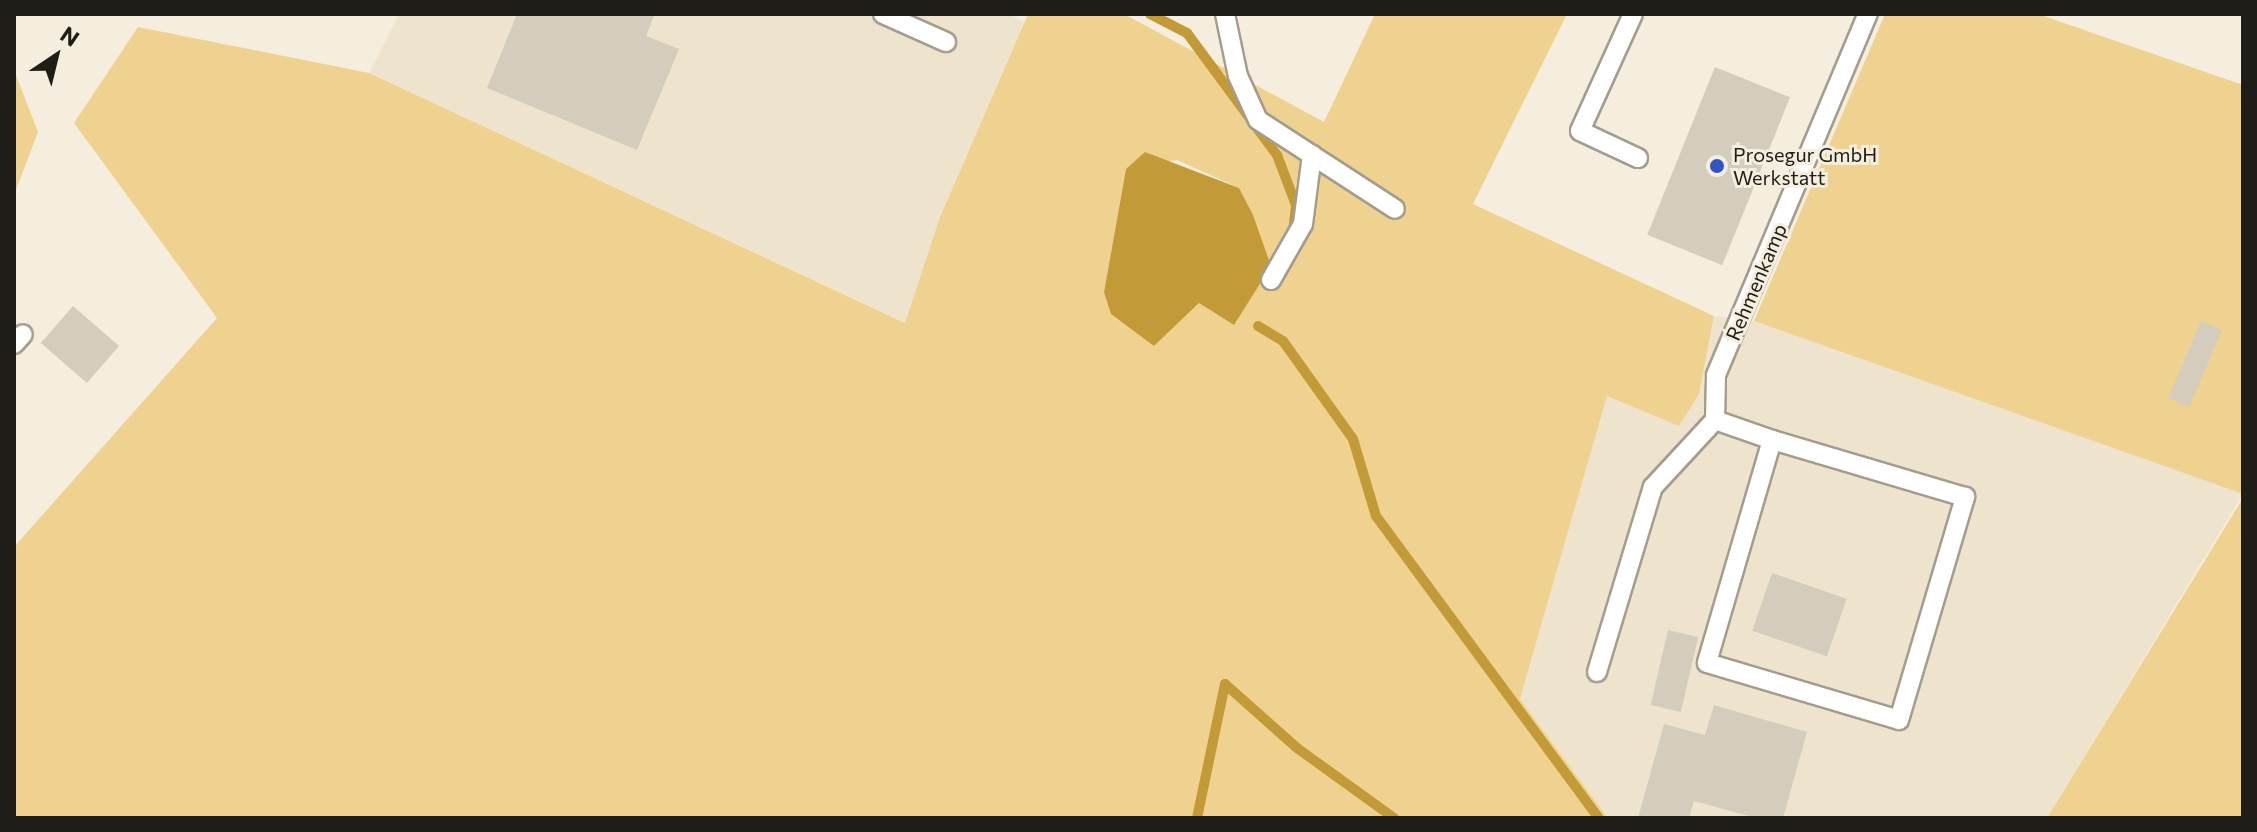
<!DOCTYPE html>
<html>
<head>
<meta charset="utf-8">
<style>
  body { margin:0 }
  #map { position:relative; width:2257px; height:832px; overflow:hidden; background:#f5eede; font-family:Commissioner,sans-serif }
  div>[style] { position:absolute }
  .built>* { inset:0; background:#eee4cd }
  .green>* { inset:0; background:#efd290 }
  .water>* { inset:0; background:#c29b38 }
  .stream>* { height:10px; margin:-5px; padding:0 5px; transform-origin:5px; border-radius:5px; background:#c29b38 }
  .building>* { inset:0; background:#d4cdbe; transform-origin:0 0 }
  .roads { filter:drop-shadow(2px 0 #a49d8e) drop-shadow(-2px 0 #a49d8e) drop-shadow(0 2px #a49d8e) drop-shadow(0 -2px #a49d8e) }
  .service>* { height:18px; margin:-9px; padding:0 9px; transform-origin:9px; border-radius:9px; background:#fff }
  .dots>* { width:22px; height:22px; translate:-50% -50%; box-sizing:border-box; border:4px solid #f5eede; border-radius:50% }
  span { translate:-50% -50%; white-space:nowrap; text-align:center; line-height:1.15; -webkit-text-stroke:6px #f5eede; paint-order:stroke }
  .poi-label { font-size:20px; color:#1f1d17 }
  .left { translate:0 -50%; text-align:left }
  .street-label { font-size:20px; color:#1f1d17 }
  .frame { position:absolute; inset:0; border:16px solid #1f1d17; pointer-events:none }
  .north { position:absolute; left:16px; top:16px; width:80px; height:80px; -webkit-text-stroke:6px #f5eede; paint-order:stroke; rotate:35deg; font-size:22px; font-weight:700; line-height:32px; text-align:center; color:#1f1d17 }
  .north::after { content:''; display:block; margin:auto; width:28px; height:36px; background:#1f1d17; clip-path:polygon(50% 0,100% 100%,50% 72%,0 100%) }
</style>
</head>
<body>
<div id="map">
  <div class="built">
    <div style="clip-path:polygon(399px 14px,1009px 14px,1024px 22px,940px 217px,906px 323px,369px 73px)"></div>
    <div style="clip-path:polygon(1714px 316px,1754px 321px,2243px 494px,2047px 818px,1608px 818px,1520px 699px,1607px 396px,1699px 394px)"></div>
  </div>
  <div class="green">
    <div style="clip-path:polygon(evenodd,1028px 14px,1124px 14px,1324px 122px,1375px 14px,1567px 14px,1473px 204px,1714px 316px,1699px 394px,1679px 426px,1607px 396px,1520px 699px,1608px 818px,14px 818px,14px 547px,217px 318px,74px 123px,138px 27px,369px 73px,905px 323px,940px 217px,1028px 14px,1177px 160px,1239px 188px,1199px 303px,1154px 346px,1104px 292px,1126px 169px,1177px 160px)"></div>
    <div style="clip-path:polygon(1885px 14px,2038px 14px,2243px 85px,2243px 494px,1754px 321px)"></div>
    <div style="clip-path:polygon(14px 70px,38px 132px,14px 195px)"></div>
    <div style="clip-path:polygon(2243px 498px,2243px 818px,2047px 818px)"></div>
  </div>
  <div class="water">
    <div style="clip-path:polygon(1145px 152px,1239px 188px,1253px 215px,1271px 266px,1234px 325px,1199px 303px,1154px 346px,1111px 314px,1104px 292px,1126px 169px)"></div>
  </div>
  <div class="stream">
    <div style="left:1150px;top:14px;width:42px;rotate:27.2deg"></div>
    <div style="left:1187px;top:33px;width:152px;rotate:53.6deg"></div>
    <div style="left:1277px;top:155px;width:53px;rotate:69.2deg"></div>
    <div style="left:1296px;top:205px;width:27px;rotate:96deg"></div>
    <div style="left:1258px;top:326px;width:29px;rotate:31deg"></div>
    <div style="left:1283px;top:341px;width:120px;rotate:54.5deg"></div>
    <div style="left:1353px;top:439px;width:80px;rotate:73.4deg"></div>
    <div style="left:1376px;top:516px;width:375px;rotate:53.6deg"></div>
    <div style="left:1197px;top:818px;width:137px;rotate:-78.2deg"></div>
    <div style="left:1225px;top:684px;width:96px;rotate:41.6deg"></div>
    <div style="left:1297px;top:748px;width:120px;rotate:35.8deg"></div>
  </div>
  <div class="building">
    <div style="clip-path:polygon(517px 14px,655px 14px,646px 36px,679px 49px,637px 150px,487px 88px)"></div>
    <div style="left:1715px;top:67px;width:81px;height:181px;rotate:22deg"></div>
    <div style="left:73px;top:306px;width:61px;height:49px;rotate:41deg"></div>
    <div style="left:2201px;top:321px;width:23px;height:84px;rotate:23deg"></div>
    <div style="left:1772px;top:573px;width:79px;height:61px;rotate:19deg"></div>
    <div style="left:1668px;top:630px;width:31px;height:77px;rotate:13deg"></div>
    <div style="clip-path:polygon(1714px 705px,1807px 732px,1783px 818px,1756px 818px,1694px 801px,1689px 818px,1638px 818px,1664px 724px,1705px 735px)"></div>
  </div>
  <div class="roads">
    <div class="service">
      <div style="left:883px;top:14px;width:69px;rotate:24deg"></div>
      <div style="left:1225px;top:14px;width:63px;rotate:78.2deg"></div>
      <div style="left:1238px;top:76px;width:48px;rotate:65.6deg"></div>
      <div style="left:1258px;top:120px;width:163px;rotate:33deg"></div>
      <div style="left:1633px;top:14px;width:128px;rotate:114.4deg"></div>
      <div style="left:1580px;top:131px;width:64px;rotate:25deg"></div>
      <div style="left:1271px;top:280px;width:64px;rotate:-60.3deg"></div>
      <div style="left:1303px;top:224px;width:70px;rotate:-82.6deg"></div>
      <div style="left:14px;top:344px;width:13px;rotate:-48deg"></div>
      <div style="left:1715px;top:420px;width:60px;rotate:19.3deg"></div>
      <div style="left:1772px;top:440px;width:232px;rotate:106.3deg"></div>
      <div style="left:1707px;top:663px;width:200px;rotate:16.5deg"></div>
      <div style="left:1899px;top:720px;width:233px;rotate:-73.5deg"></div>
      <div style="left:1965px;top:497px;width:201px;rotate:-163.5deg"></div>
      <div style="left:1715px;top:420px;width:45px;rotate:-88.7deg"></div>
      <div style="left:1716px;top:375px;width:392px;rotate:-67.2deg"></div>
      <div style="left:1597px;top:672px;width:193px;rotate:-73.2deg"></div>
      <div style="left:1653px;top:487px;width:91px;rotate:-47.2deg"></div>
    </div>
  </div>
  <div class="dots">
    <div style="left:1717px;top:166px;background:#3254c5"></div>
  </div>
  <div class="poi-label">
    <span class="left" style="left:1733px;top:166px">Prosegur GmbH<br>Werkstatt</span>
  </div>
  <div class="street-label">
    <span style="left:1756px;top:282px;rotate:-67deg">Rehmenkamp</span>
  </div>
  <div class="frame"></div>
  <div class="north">N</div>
</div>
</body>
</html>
